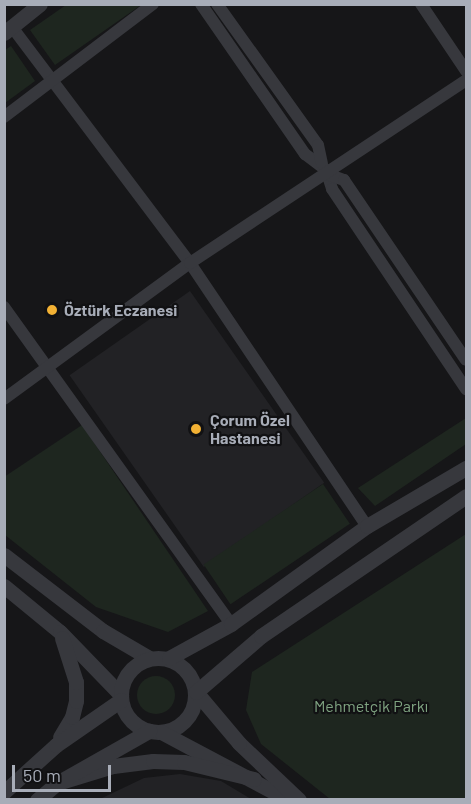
<!DOCTYPE html>
<html>
<head>
<meta charset="utf-8">
<style>
  body { margin:0 }
  #map { position:relative; width:471px; height:804px; overflow:hidden; background:#161618; font-family:Barlow,sans-serif }
  div>[style] { position:absolute }
  .built>* { inset:0; background:#222225; transform-origin:0 0 }
  .green>* { inset:0; background:#1e261f; transform-origin:0 0 }
  .round { border-radius:50% }
  .minor>* { height:12px; margin:-6px; padding:0 6px; transform-origin:6px; border-radius:6px; background:#37383d }
  .tertiary>* { height:15px; margin:-7.5px; padding:0 7.5px; transform-origin:7.5px; border-radius:7.5px; background:#37383d }
  .tertiary>.ring { margin:-7.5px; padding:0; box-sizing:content-box; background:none; border:15px solid #37383d; border-radius:50% }
  .dots>* { width:16px; height:16px; translate:-50% -50%; box-sizing:border-box; border:3px solid #111113; border-radius:50% }
  span { translate:-50% -50%; white-space:nowrap; text-align:center; line-height:1.15; -webkit-text-stroke:4.5px #111113; paint-order:stroke }
  .poi-label { font-size:16px; color:#a8adb8; font-weight:700 }
  .left { translate:0 -50%; text-align:left }
  .park-label { font-size:16px; color:#7fa381 }
  .frame { position:absolute; inset:0; border:6px solid #a8adb8; pointer-events:none }
  .scale { position:absolute; left:12px; top:765px; width:99px; height:27px; box-sizing:border-box; border:3px solid #a8adb8; border-top:0; padding-left:8px; font-size:18px; line-height:21px; white-space:nowrap; color:#a8adb8; -webkit-text-stroke:4px #111113; paint-order:stroke }
</style>
</head>
<body>
<div id="map">
  <div class="built">
    <div style="left:190px;top:291px;width:234px;height:147px;rotate:55deg"></div>
    <div style="clip-path:polygon(180px 774px,221px 781px,251px 799px,100px 799px,144px 778px)"></div>
  </div>
  <div class="green">
    <div style="clip-path:polygon(66px 5px,66px 4px,141px 5px,55px 65px,30px 30px)"></div>
    <div style="clip-path:polygon(11px 46px,35px 81px,5px 103px,5px 50px)"></div>
    <div style="clip-path:polygon(466px 418px,466px 444px,375px 506px,358px 488px)"></div>
    <div style="clip-path:polygon(82px 425px,208px 611px,168px 632px,96px 607px,5px 535px,4px 477px)"></div>
    <div style="left:323px;top:484px;width:48px;height:144px;rotate:56deg"></div>
    <div style="clip-path:polygon(466px 534px,466px 799px,330px 799px,261px 744px,246px 710px,252px 672px)"></div>
    <div class="round" style="left:137px;top:676px;width:38px;height:38px"></div>
  </div>
  <div class="minor">
    <div style="left:201px;top:4px;width:183px;rotate:55.3deg"></div>
    <div style="left:305px;top:154px;width:26px;rotate:37deg"></div>
    <div style="left:326px;top:170px;width:20px;rotate:72deg"></div>
    <div style="left:332px;top:189px;width:241px;rotate:56.2deg"></div>
    <div style="left:217px;top:4px;width:173px;rotate:54.4deg"></div>
    <div style="left:318px;top:145px;width:19px;rotate:78deg"></div>
    <div style="left:421px;top:4px;width:81px;rotate:56.1deg"></div>
    <div style="left:12px;top:27px;width:296px;rotate:53deg"></div>
    <div style="left:190px;top:263px;width:317px;rotate:56.1deg"></div>
    <div style="left:4px;top:117px;width:187px;rotate:-37.2deg"></div>
    <div style="left:330px;top:175px;width:15px;rotate:20deg"></div>
    <div style="left:344px;top:180px;width:217px;rotate:55.9deg"></div>
    <div style="left:4px;top:307px;width:390px;rotate:54.4deg"></div>
    <div style="left:4px;top:399px;width:230px;rotate:-36.2deg"></div>
    <div style="left:190px;top:263px;width:331px;rotate:-33.5deg"></div>
  </div>
  <div class="tertiary">
    <div style="left:4px;top:33px;width:46px;rotate:-38.9deg"></div>
    <div style="left:4px;top:555px;width:125px;rotate:37.5deg"></div>
    <div style="left:103px;top:631px;width:53px;rotate:30.4deg"></div>
    <div style="left:4px;top:586px;width:72px;rotate:39.4deg"></div>
    <div style="left:60px;top:632px;width:88px;rotate:45.9deg"></div>
    <div class="ring" style="left:121px;top:658px;width:59px;height:59px"></div>
    <div style="left:169px;top:658px;width:71px;rotate:-28.7deg"></div>
    <div style="left:231px;top:624px;width:168px;rotate:-35.8deg"></div>
    <div style="left:367px;top:526px;width:115px;rotate:-30.4deg"></div>
    <div style="left:161px;top:732px;width:145px;rotate:28deg"></div>
    <div style="left:60px;top:737px;width:23px;rotate:-59deg"></div>
    <div style="left:72px;top:717px;width:16px;rotate:-76deg"></div>
    <div style="left:76px;top:701px;width:19px;rotate:-90deg"></div>
    <div style="left:76px;top:682px;width:46px;rotate:-107.7deg"></div>
    <div style="left:57px;top:783px;width:59px;rotate:-16.9deg"></div>
    <div style="left:113px;top:766px;width:40px;rotate:-7.1deg"></div>
    <div style="left:153px;top:761px;width:31px;rotate:2deg"></div>
    <div style="left:184px;top:762px;width:72px;rotate:13.7deg"></div>
    <div style="left:4px;top:792px;width:70px;rotate:-42.1deg"></div>
    <div style="left:56px;top:745px;width:79px;rotate:-34.7deg"></div>
    <div style="left:37px;top:800px;width:26px;rotate:-40deg"></div>
    <div style="left:57px;top:783px;width:106px;rotate:-29.5deg"></div>
    <div style="left:299px;top:800px;width:83px;rotate:-136.5deg"></div>
    <div style="left:239px;top:743px;width:67px;rotate:-130.1deg"></div>
    <div style="left:196px;top:692px;width:86px;rotate:-40.7deg"></div>
    <div style="left:261px;top:636px;width:248px;rotate:-34.3deg"></div>
  </div>
  <div class="dots">
    <div style="left:52px;top:310px;background:#f2b134"></div>
    <div style="left:196px;top:429px;background:#f2b134"></div>
  </div>
  <div class="poi-label">
    <span class="left" style="left:64px;top:310px">Öztürk Eczanesi</span>
    <span class="left" style="left:210px;top:429px">Çorum Özel<br>Hastanesi</span>
  </div>
  <div class="park-label">
    <span style="left:371px;top:706px">Mehmetçik Parkı</span>
  </div>
  <div class="frame"></div>
  <div class="scale">50 m</div>
</div>
</body>
</html>
